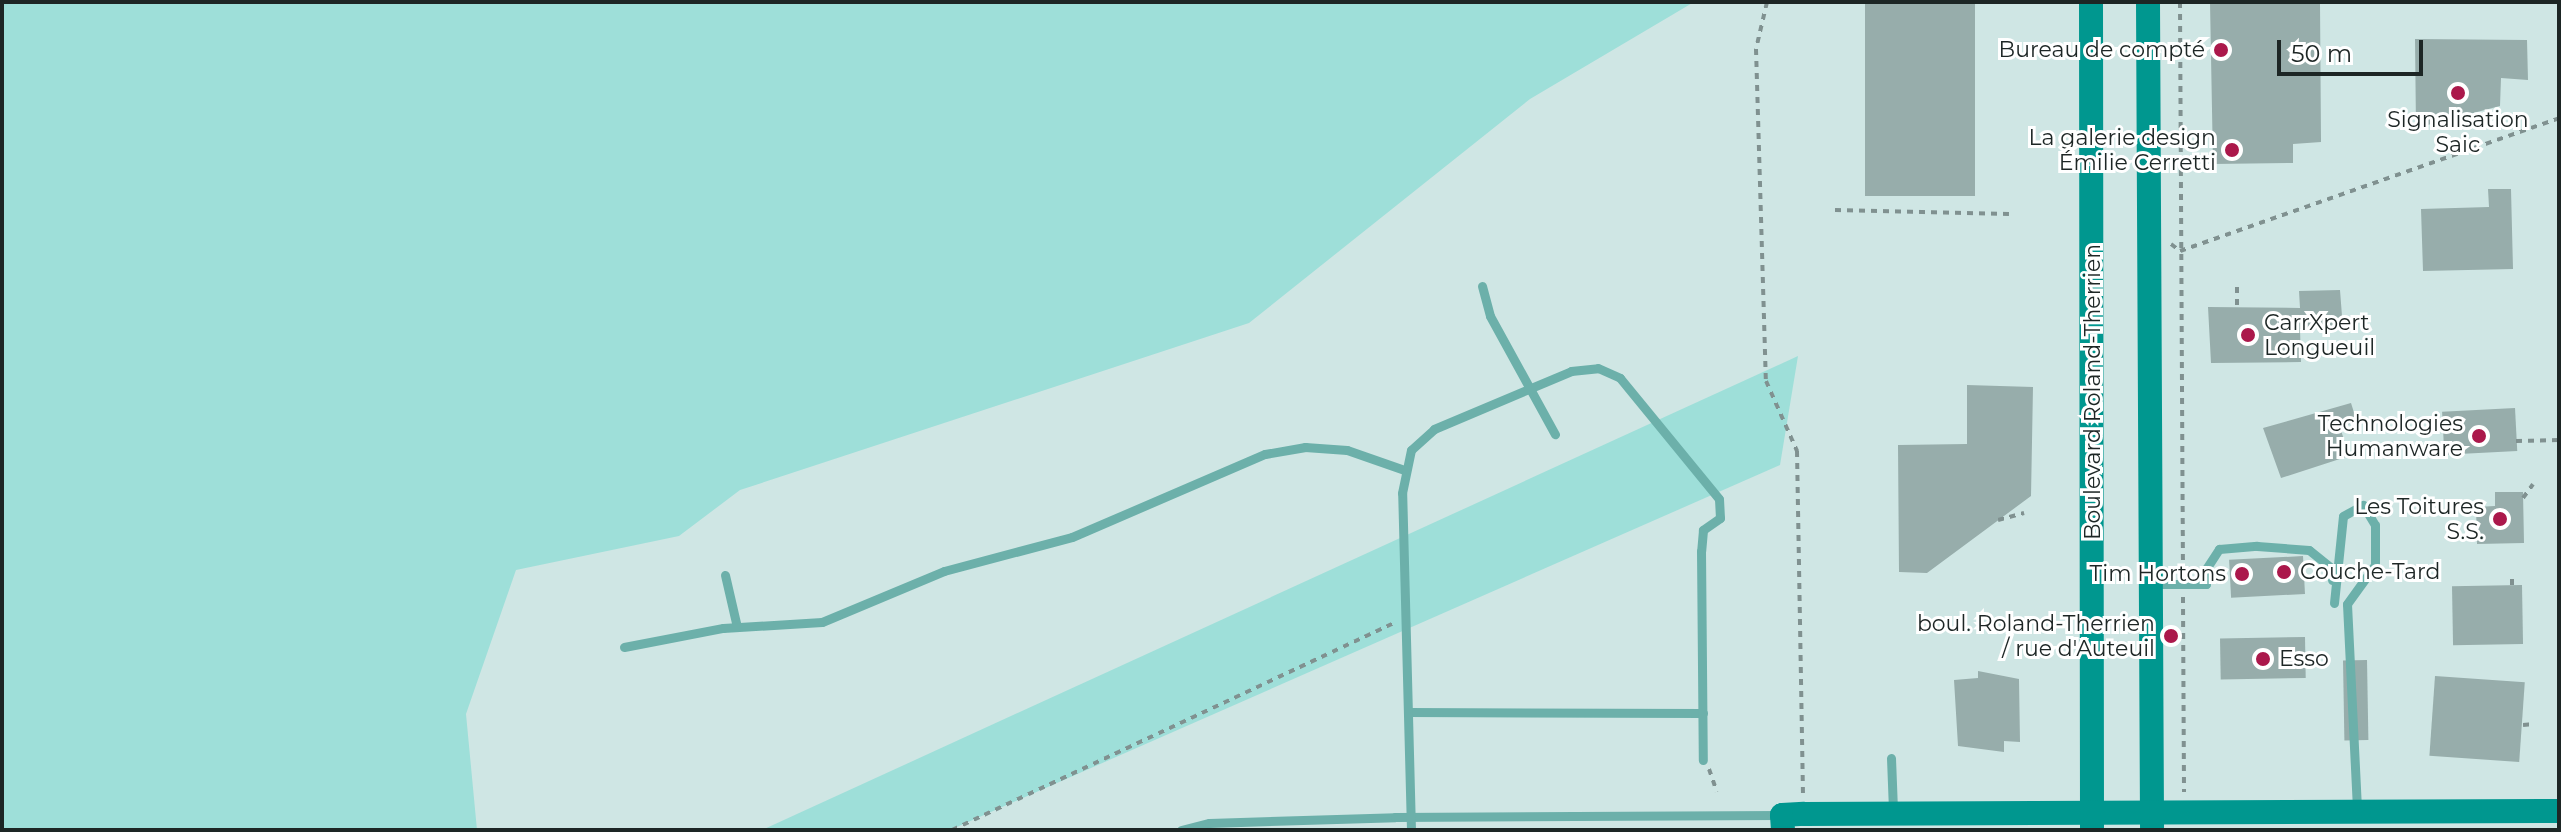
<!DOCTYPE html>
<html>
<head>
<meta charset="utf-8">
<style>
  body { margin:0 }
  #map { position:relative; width:2561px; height:832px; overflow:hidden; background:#cfe6e4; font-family:Montserrat,sans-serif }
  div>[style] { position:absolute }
  .green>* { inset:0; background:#9edfd9 }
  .building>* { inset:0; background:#97adab; transform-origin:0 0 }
  .path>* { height:4px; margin-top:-2px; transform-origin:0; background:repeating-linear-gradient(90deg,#809190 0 6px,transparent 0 12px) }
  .lane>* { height:9px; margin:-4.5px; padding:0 4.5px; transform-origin:4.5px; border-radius:4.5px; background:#6cb0aa }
  .secondary>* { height:24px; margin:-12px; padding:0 12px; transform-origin:12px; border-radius:12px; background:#00978f }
  .dots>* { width:22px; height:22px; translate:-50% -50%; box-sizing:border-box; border:4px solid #fff; border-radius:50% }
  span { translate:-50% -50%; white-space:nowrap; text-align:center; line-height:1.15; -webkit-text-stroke:6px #fff; paint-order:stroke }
  .poi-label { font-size:22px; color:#1d2625 }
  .right { translate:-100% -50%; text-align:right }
  .left { translate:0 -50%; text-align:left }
  .street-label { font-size:22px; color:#1d2625 }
  .frame { position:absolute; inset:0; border:4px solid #1d2625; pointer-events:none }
  .scale { position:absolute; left:2277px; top:40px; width:146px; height:36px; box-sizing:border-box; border:4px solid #1d2625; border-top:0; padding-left:10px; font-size:24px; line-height:28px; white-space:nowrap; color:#1d2625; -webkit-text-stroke:6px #fff; paint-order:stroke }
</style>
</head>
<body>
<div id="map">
  <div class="green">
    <div style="clip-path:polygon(2px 2px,1694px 2px,1530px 99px,1249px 323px,740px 490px,679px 536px,516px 570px,466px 714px,477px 830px,2px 830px)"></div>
    <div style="clip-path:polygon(1798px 356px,1780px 465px,950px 830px,762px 830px)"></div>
  </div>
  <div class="building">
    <div style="left:1865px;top:2px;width:110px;height:194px"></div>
    <div style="clip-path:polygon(2210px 2px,2320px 2px,2321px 142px,2293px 144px,2293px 163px,2213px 164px)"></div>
    <div style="clip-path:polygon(2415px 39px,2527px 40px,2528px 80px,2501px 78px,2500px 106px,2416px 128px)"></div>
    <div style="clip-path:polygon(2488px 189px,2511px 189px,2513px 269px,2423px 271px,2421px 209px,2489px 207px)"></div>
    <div style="clip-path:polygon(2340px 290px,2343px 329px,2300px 329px,2301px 362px,2211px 363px,2208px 307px,2300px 308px,2299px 291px)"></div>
    <div style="clip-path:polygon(1967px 385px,2033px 387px,2031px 496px,1927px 573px,1899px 572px,1898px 445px,1967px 444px)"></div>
    <div style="clip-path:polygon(2351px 403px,2357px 422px,2340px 427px,2349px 456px,2281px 478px,2263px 428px)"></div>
    <div style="left:2515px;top:408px;width:43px;height:73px;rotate:87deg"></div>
    <div style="clip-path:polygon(2495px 492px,2523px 492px,2524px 543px,2477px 544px,2476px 507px,2495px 506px)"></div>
    <div style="left:2303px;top:556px;width:38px;height:74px;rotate:87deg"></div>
    <div style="left:2522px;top:585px;width:59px;height:70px;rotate:89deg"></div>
    <div style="left:2305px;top:637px;width:41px;height:85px;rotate:89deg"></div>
    <div style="left:2367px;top:660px;width:80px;height:24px;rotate:89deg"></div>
    <div style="clip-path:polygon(1978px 671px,2019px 679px,2020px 742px,2004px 741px,2004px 752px,1958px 746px,1954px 680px,1978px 678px)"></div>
    <div style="left:2435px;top:676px;width:90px;height:80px;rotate:4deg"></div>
  </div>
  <div class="path">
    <div style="left:1767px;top:2px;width:48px;rotate:103.2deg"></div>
    <div style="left:1756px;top:49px;width:332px;rotate:88.3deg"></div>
    <div style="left:1766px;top:381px;width:77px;rotate:66.1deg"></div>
    <div style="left:1797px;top:451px;width:343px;rotate:89deg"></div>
    <div style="left:2180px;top:2px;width:570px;rotate:89.7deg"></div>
    <div style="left:1835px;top:210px;width:174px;rotate:1.3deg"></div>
    <div style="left:2171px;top:244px;width:11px;rotate:38deg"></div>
    <div style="left:2180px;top:251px;width:402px;rotate:-19.3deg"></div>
    <div style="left:2237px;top:287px;width:20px;rotate:90deg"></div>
    <div style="left:2516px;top:441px;width:43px;rotate:-1.3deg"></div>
    <div style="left:2523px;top:498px;width:17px;rotate:-54deg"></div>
    <div style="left:1998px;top:520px;width:27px;rotate:-15deg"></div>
    <div style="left:2512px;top:579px;width:6px;rotate:90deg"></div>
    <div style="left:2183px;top:597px;width:195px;rotate:89.7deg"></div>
    <div style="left:2523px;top:725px;width:11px;rotate:-5deg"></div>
    <div style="left:1709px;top:769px;width:24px;rotate:71deg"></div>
    <div style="left:952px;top:830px;width:488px;rotate:-25.1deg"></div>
  </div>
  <div class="lane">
    <div style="left:1482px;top:286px;width:31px;rotate:75deg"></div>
    <div style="left:1490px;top:316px;width:135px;rotate:61.2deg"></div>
    <div style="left:725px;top:575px;width:53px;rotate:77deg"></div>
    <div style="left:2153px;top:584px;width:53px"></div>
    <div style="left:2206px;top:584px;width:15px;rotate:-90deg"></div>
    <div style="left:2206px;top:569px;width:24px;rotate:-57deg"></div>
    <div style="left:2219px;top:549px;width:38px;rotate:-5deg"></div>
    <div style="left:2257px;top:546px;width:52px;rotate:4.4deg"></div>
    <div style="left:2309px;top:550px;width:28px;rotate:39deg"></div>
    <div style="left:2331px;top:568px;width:12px;rotate:85deg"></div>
    <div style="left:2334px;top:603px;width:87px;rotate:-84.1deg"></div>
    <div style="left:2343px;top:516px;width:23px;rotate:-29deg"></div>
    <div style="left:2363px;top:505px;width:23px;rotate:59deg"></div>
    <div style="left:2375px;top:525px;width:40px;rotate:90deg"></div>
    <div style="left:2375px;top:565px;width:48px;rotate:125.7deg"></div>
    <div style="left:2347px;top:604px;width:206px;rotate:87.2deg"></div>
    <div style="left:624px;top:647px;width:101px;rotate:-10.9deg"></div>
    <div style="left:723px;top:628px;width:99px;rotate:-3.5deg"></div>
    <div style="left:822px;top:622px;width:132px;rotate:-22.7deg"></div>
    <div style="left:944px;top:571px;width:132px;rotate:-14.9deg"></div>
    <div style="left:1072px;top:537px;width:210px;rotate:-23.3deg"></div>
    <div style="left:1265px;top:454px;width:41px;rotate:-9.9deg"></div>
    <div style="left:1305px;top:447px;width:42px;rotate:4.1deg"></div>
    <div style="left:1347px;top:450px;width:60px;rotate:19.3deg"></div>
    <div style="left:1408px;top:712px;width:295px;rotate:0.2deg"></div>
    <div style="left:1891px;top:758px;width:53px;rotate:87.8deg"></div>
    <div style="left:1181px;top:830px;width:29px;rotate:-14deg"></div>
    <div style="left:1209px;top:823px;width:186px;rotate:-1.8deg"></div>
    <div style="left:1395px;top:817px;width:385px;rotate:-0.3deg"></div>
    <div style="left:1411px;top:830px;width:337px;rotate:-91.5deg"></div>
    <div style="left:1402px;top:493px;width:44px;rotate:-78.2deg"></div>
    <div style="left:1411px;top:450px;width:31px;rotate:-42deg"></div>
    <div style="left:1434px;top:429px;width:149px;rotate:-22.9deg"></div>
    <div style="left:1571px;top:371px;width:27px;rotate:-6deg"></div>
    <div style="left:1598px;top:368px;width:24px;rotate:24deg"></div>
    <div style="left:1620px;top:378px;width:156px;rotate:50.7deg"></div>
    <div style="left:1719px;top:499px;width:19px;rotate:87deg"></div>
    <div style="left:1720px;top:518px;width:21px;rotate:145deg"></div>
    <div style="left:1703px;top:530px;width:21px;rotate:95deg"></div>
    <div style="left:1701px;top:551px;width:209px;rotate:89.5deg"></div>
  </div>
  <div class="secondary">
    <div style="left:2091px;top:2px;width:828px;rotate:89.93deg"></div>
    <div style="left:2148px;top:2px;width:828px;rotate:89.72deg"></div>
    <div style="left:1783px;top:830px;width:15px;rotate:-94deg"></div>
    <div style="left:1782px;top:815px;width:22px;rotate:-3deg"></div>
    <div style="left:1804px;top:814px;width:755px;rotate:-0.23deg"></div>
  </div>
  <div class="dots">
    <div style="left:2221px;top:50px;background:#ab184b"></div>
    <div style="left:2458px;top:93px;background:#ab184b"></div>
    <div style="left:2232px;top:150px;background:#ab184b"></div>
    <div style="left:2248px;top:335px;background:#ab184b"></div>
    <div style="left:2479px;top:436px;background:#ab184b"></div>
    <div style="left:2500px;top:519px;background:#ab184b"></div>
    <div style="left:2284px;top:572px;background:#ab184b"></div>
    <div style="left:2242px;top:574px;background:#ab184b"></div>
    <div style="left:2171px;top:636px;background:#ab184b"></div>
    <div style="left:2263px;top:659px;background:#ab184b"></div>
  </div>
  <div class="poi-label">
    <span class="right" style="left:2205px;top:50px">Bureau de compté</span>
    <span style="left:2458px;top:132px">Signalisation<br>Saic</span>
    <span class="right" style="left:2216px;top:150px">La galerie design<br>Émilie Cerretti</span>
    <span class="left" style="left:2264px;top:335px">CarrXpert<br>Longueuil</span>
    <span class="right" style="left:2463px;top:436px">Technologies<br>Humanware</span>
    <span class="right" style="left:2484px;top:519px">Les Toitures<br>S.S.</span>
    <span class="left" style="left:2300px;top:572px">Couche-Tard</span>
    <span class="right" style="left:2226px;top:574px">Tim Hortons</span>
    <span class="right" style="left:2155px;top:636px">boul. Roland-Therrien<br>/ rue d'Auteuil</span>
    <span class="left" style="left:2279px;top:659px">Esso</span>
  </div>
  <div class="street-label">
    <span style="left:2093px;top:392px;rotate:-90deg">Boulevard Roland-Therrien</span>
  </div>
  <div class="frame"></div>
  <div class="scale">50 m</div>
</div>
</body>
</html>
